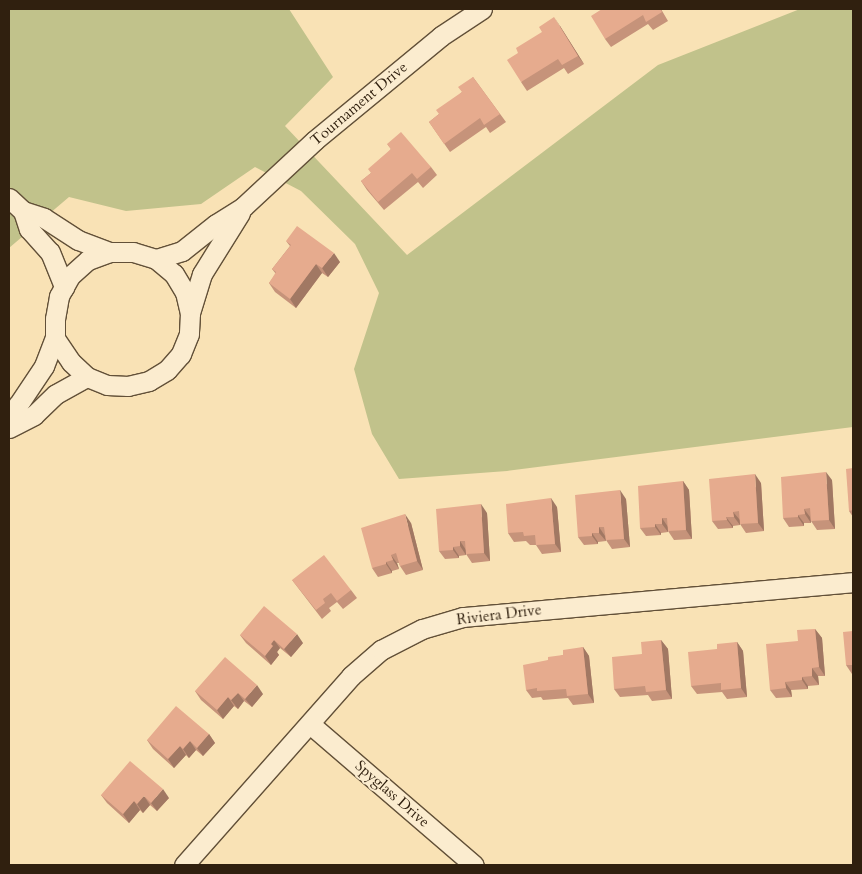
<!DOCTYPE html>
<html>
<head>
<meta charset="utf-8">
<style>
  body { margin:0 }
  #map { position:relative; width:862px; height:874px; overflow:hidden; background:#f9e2b5; font-family:Cardo,serif }
  div>[style] { position:absolute }
  .green>* { inset:0; background:#c1c28b }
  .roads { filter:drop-shadow(1px 0 #625038) drop-shadow(-1px 0 #625038) drop-shadow(0 1px #625038) drop-shadow(0 -1px #625038) }
  .minor>* { height:19px; margin:-9.5px; padding:0 9.5px; transform-origin:9.5px; border-radius:9.5px; background:#fbeccf }
  .wall>* { inset:0; background:#c6937a }
  .shaded-wall>* { inset:0; background:#a17863 }
  .building>* { inset:0; background:#e6ab8e }
  span { translate:-50% -50%; white-space:nowrap; text-align:center; line-height:1.15; -webkit-text-stroke:4px #fbeccf; paint-order:stroke }
  .street-label { font-size:15px; color:#30200f }
  .frame { position:absolute; inset:0; border:10px solid #30200f; pointer-events:none }
</style>
</head>
<body>
<div id="map">
  <div class="green">
    <div style="clip-path:polygon(9px 9px,289px 9px,333px 77px,285px 126px,407px 255px,658px 65px,800px 9px,853px 9px,853px 427px,507px 471px,399px 479px,372px 434px,354px 369px,379px 293px,355px 244px,301px 191px,255px 167px,201px 204px,126px 211px,69px 197px,9px 248px)"></div>
  </div>
  <div class="roads">
    <div class="minor">
      <div style="left:9px;top:198px;width:19px;rotate:43deg"></div>
      <div style="left:23px;top:211px;width:22px;rotate:18deg"></div>
      <div style="left:44px;top:218px;width:40px;rotate:32.9deg"></div>
      <div style="left:78px;top:240px;width:34px;rotate:21deg"></div>
      <div style="left:23px;top:211px;width:19px;rotate:72deg"></div>
      <div style="left:29px;top:229px;width:31px;rotate:48deg"></div>
      <div style="left:50px;top:252px;width:38px;rotate:68deg"></div>
      <div style="left:110px;top:252px;width:23px"></div>
      <div style="left:133px;top:252px;width:24px;rotate:17deg"></div>
      <div style="left:156px;top:259px;width:23px;rotate:40deg"></div>
      <div style="left:174px;top:274px;width:21px;rotate:59deg"></div>
      <div style="left:185px;top:292px;width:22px;rotate:77deg"></div>
      <div style="left:190px;top:313px;width:21px;rotate:93deg"></div>
      <div style="left:189px;top:334px;width:22px;rotate:112deg"></div>
      <div style="left:181px;top:354px;width:21px;rotate:131deg"></div>
      <div style="left:167px;top:370px;width:21px;rotate:149deg"></div>
      <div style="left:149px;top:381px;width:22px;rotate:167deg"></div>
      <div style="left:128px;top:386px;width:21px;rotate:-177deg"></div>
      <div style="left:107px;top:385px;width:22px;rotate:-158deg"></div>
      <div style="left:87px;top:377px;width:22px;rotate:-137deg"></div>
      <div style="left:71px;top:362px;width:29px;rotate:-124deg"></div>
      <div style="left:55px;top:338px;width:19px;rotate:-90deg"></div>
      <div style="left:55px;top:319px;width:23px;rotate:-80deg"></div>
      <div style="left:59px;top:296px;width:23px;rotate:-61deg"></div>
      <div style="left:70px;top:276px;width:24px;rotate:-42deg"></div>
      <div style="left:88px;top:260px;width:23px;rotate:-20deg"></div>
      <div style="left:156px;top:259px;width:27px;rotate:-17deg"></div>
      <div style="left:182px;top:251px;width:43px;rotate:-38.5deg"></div>
      <div style="left:216px;top:224px;width:32px;rotate:-32deg"></div>
      <div style="left:243px;top:207px;width:98px;rotate:-42.9deg"></div>
      <div style="left:315px;top:140px;width:163px;rotate:-39.5deg"></div>
      <div style="left:441px;top:36px;width:49px;rotate:-33.4deg"></div>
      <div style="left:190px;top:313px;width:41px;rotate:-72.9deg"></div>
      <div style="left:202px;top:274px;width:72px;rotate:-58.1deg"></div>
      <div style="left:9px;top:426px;width:23px;rotate:-67deg"></div>
      <div style="left:18px;top:405px;width:47px;rotate:-56.3deg"></div>
      <div style="left:44px;top:366px;width:30px;rotate:-69deg"></div>
      <div style="left:9px;top:428px;width:28px;rotate:-27deg"></div>
      <div style="left:34px;top:415px;width:30px;rotate:-44deg"></div>
      <div style="left:56px;top:394px;width:35px;rotate:-29deg"></div>
      <div style="left:310px;top:724px;width:216px;rotate:40.7deg"></div>
      <div style="left:184px;top:865px;width:252px;rotate:-48.5deg"></div>
      <div style="left:351px;top:676px;width:40px;rotate:-41deg"></div>
      <div style="left:381px;top:650px;width:46px;rotate:-27.1deg"></div>
      <div style="left:422px;top:629px;width:43px;rotate:-16.3deg"></div>
      <div style="left:463px;top:617px;width:392px;rotate:-5.1deg"></div>
    </div>
  </div>
  <div class="wall">
    <div style="clip-path:polygon(602px 9px,661px 9px,668px 21px,653px 30px,648px 24px,611px 47px,605px 39px)"></div>
    <div style="clip-path:polygon(560px 26px,584px 64px,568px 74px,564px 68px,527px 91px,521px 82px)"></div>
    <div style="clip-path:polygon(473px 77px,506px 122px,490px 133px,486px 127px,450px 152px,429px 122px,439px 114px,462px 92px)"></div>
    <div style="clip-path:polygon(387px 144px,431px 167px,437px 175px,423px 188px,418px 182px,384px 210px,367px 190px,361px 181px,371px 173px,391px 149px)"></div>
    <div style="clip-path:polygon(286px 241px,340px 262px,328px 277px,322px 273px,296px 308px,275px 292px,269px 283px,276px 274px,272px 269px,290px 246px)"></div>
    <div style="clip-path:polygon(853px 468px,853px 517px,849px 511px)"></div>
    <div style="clip-path:polygon(832px 480px,835px 529px,817px 530px,811px 521px,811px 517px,811px 523px,804px 523px,804px 526px,789px 527px,783px 518px)"></div>
    <div style="clip-path:polygon(683px 481px,689px 490px,692px 539px,674px 540px,668px 531px,668px 532px,661px 533px,661px 535px,646px 536px,640px 528px)"></div>
    <div style="clip-path:polygon(761px 483px,764px 531px,746px 533px,740px 524px,740px 525px,733px 526px,733px 528px,718px 529px,712px 521px)"></div>
    <div style="clip-path:polygon(626px 499px,630px 547px,612px 549px,606px 540px,605px 536px,606px 541px,598px 542px,598px 544px,584px 545px,578px 537px)"></div>
    <div style="clip-path:polygon(557px 507px,561px 552px,542px 554px,536px 545px,530px 545px,526px 541px,514px 542px,508px 533px)"></div>
    <div style="clip-path:polygon(487px 513px,490px 561px,472px 563px,466px 554px,466px 550px,466px 555px,459px 556px,459px 558px,445px 559px,439px 551px)"></div>
    <div style="clip-path:polygon(411px 523px,423px 570px,406px 575px,400px 566px,399px 563px,397px 563px,399px 569px,392px 571px,392px 573px,378px 577px,372px 568px)"></div>
    <div style="clip-path:polygon(292px 580px,351px 590px,357px 598px,343px 609px,337px 602px,329px 608px,331px 611px,322px 619px)"></div>
    <div style="clip-path:polygon(815px 629px,822px 638px,825px 676px,818px 676px,819px 685px,808px 686px,808px 689px,791px 690px,792px 697px,776px 698px,770px 690px,798px 641px)"></div>
    <div style="clip-path:polygon(853px 631px,853px 674px,852px 674px,846px 665px)"></div>
    <div style="clip-path:polygon(240px 635px,303px 643px,291px 657px,280px 648px,277px 652px,279px 655px,271px 665px,246px 643px)"></div>
    <div style="clip-path:polygon(661px 640px,668px 649px,672px 699px,652px 701px,648px 695px,620px 697px,614px 689px,642px 654px)"></div>
    <div style="clip-path:polygon(737px 642px,743px 651px,747px 697px,727px 699px,722px 692px,697px 694px,691px 686px,717px 649px)"></div>
    <div style="clip-path:polygon(583px 647px,589px 656px,594px 703px,573px 705px,568px 698px,543px 700px,541px 697px,532px 698px,526px 690px,548px 660px,563px 655px)"></div>
    <div style="clip-path:polygon(195px 691px,263px 694px,252px 707px,244px 701px,238px 709px,234px 706px,223px 719px,201px 700px)"></div>
    <div style="clip-path:polygon(209px 734px,215px 743px,203px 756px,196px 750px,189px 758px,186px 755px,174px 768px,153px 749px,147px 740px)"></div>
    <div style="clip-path:polygon(101px 795px,169px 798px,157px 811px,150px 805px,143px 813px,140px 810px,129px 823px,107px 803px)"></div>
  </div>
  <div class="shaded-wall">
    <div style="clip-path:polygon(554px 17px,560px 26px,584px 64px,578px 56px)"></div>
    <div style="clip-path:polygon(334px 253px,340px 262px,328px 277px,322px 268px)"></div>
    <div style="clip-path:polygon(316px 264px,322px 273px,296px 308px,290px 299px)"></div>
    <div style="clip-path:polygon(826px 472px,832px 480px,835px 529px,829px 520px)"></div>
    <div style="clip-path:polygon(755px 474px,761px 483px,764px 531px,758px 523px)"></div>
    <div style="clip-path:polygon(683px 481px,689px 490px,692px 539px,686px 530px)"></div>
    <div style="clip-path:polygon(620px 490px,626px 499px,630px 547px,624px 539px)"></div>
    <div style="clip-path:polygon(551px 498px,557px 507px,561px 552px,555px 544px)"></div>
    <div style="clip-path:polygon(481px 504px,487px 513px,490px 561px,484px 553px)"></div>
    <div style="clip-path:polygon(804px 509px,810px 517px,811px 523px,805px 514px)"></div>
    <div style="clip-path:polygon(733px 512px,740px 520px,740px 525px,734px 517px)"></div>
    <div style="clip-path:polygon(405px 514px,411px 523px,423px 570px,417px 561px)"></div>
    <div style="clip-path:polygon(798px 515px,804px 523px,804px 526px,798px 517px)"></div>
    <div style="clip-path:polygon(726px 517px,733px 526px,733px 528px,727px 520px)"></div>
    <div style="clip-path:polygon(662px 518px,668px 527px,668px 532px,662px 524px)"></div>
    <div style="clip-path:polygon(655px 524px,661px 533px,661px 535px,655px 527px)"></div>
    <div style="clip-path:polygon(599px 527px,605px 536px,606px 541px,599px 533px)"></div>
    <div style="clip-path:polygon(592px 533px,598px 542px,598px 544px,592px 536px)"></div>
    <div style="clip-path:polygon(460px 541px,466px 550px,466px 555px,460px 546px)"></div>
    <div style="clip-path:polygon(453px 547px,459px 556px,459px 558px,453px 550px)"></div>
    <div style="clip-path:polygon(391px 555px,397px 563px,399px 569px,393px 560px)"></div>
    <div style="clip-path:polygon(386px 562px,392px 571px,392px 573px,386px 564px)"></div>
    <div style="clip-path:polygon(815px 629px,822px 638px,825px 676px,819px 667px)"></div>
    <div style="clip-path:polygon(297px 634px,303px 643px,291px 657px,284px 649px)"></div>
    <div style="clip-path:polygon(274px 640px,280px 648px,277px 652px,279px 655px,271px 665px,265px 656px,271px 644px)"></div>
    <div style="clip-path:polygon(661px 640px,668px 649px,672px 699px,666px 690px)"></div>
    <div style="clip-path:polygon(737px 642px,743px 651px,747px 697px,741px 688px)"></div>
    <div style="clip-path:polygon(583px 647px,589px 656px,594px 703px,588px 694px)"></div>
    <div style="clip-path:polygon(812px 668px,818px 676px,819px 685px,812px 676px)"></div>
    <div style="clip-path:polygon(802px 677px,808px 686px,808px 689px,802px 680px)"></div>
    <div style="clip-path:polygon(785px 682px,791px 690px,792px 697px,786px 688px)"></div>
    <div style="clip-path:polygon(257px 685px,263px 694px,252px 707px,245px 699px)"></div>
    <div style="clip-path:polygon(238px 693px,244px 701px,238px 709px,231px 700px)"></div>
    <div style="clip-path:polygon(228px 697px,234px 706px,223px 719px,217px 710px)"></div>
    <div style="clip-path:polygon(209px 734px,215px 743px,203px 756px,197px 748px)"></div>
    <div style="clip-path:polygon(190px 741px,196px 750px,189px 758px,183px 749px)"></div>
    <div style="clip-path:polygon(180px 746px,186px 755px,174px 768px,168px 759px)"></div>
    <div style="clip-path:polygon(163px 789px,169px 798px,157px 811px,151px 803px)"></div>
    <div style="clip-path:polygon(144px 796px,150px 805px,143px 813px,137px 804px)"></div>
    <div style="clip-path:polygon(134px 801px,140px 810px,129px 823px,123px 814px)"></div>
  </div>
  <div class="building">
    <div style="clip-path:polygon(602px 9px,660px 9px,662px 12px,646px 22px,643px 15px,605px 39px,591px 16px)"></div>
    <div style="clip-path:polygon(554px 17px,578px 56px,562px 65px,558px 59px,521px 82px,507px 60px,518px 53px,516px 48px,542px 32px,539px 27px)"></div>
    <div style="clip-path:polygon(473px 77px,500px 114px,484px 125px,480px 118px,444px 144px,429px 122px,439px 114px,436px 110px,462px 92px,458px 87px)"></div>
    <div style="clip-path:polygon(401px 132px,431px 167px,417px 179px,412px 173px,378px 202px,361px 181px,371px 173px,368px 169px,391px 149px,387px 144px)"></div>
    <div style="clip-path:polygon(297px 226px,334px 253px,322px 268px,316px 264px,290px 299px,269px 283px,276px 272px,272px 269px,291px 245px,286px 241px)"></div>
    <div style="clip-path:polygon(853px 468px,853px 510px,849px 511px,846px 469px)"></div>
    <div style="clip-path:polygon(826px 472px,829px 520px,811px 521px,810px 508px,804px 509px,805px 514px,798px 515px,798px 517px,783px 518px,781px 477px)"></div>
    <div style="clip-path:polygon(755px 474px,758px 523px,740px 524px,739px 511px,733px 512px,734px 517px,726px 517px,727px 520px,712px 521px,709px 479px)"></div>
    <div style="clip-path:polygon(683px 481px,686px 530px,668px 531px,667px 518px,662px 518px,662px 524px,655px 524px,655px 527px,640px 528px,638px 486px)"></div>
    <div style="clip-path:polygon(620px 490px,624px 539px,606px 540px,604px 527px,599px 527px,599px 533px,592px 533px,592px 536px,578px 537px,575px 495px)"></div>
    <div style="clip-path:polygon(551px 498px,555px 544px,536px 545px,535px 535px,524px 536px,523px 532px,508px 533px,506px 504px)"></div>
    <div style="clip-path:polygon(481px 504px,484px 553px,466px 554px,465px 541px,460px 541px,460px 546px,453px 547px,453px 550px,439px 551px,436px 509px)"></div>
    <div style="clip-path:polygon(405px 514px,417px 561px,400px 566px,396px 553px,391px 555px,393px 560px,386px 562px,386px 564px,372px 568px,361px 528px)"></div>
    <div style="clip-path:polygon(324px 555px,351px 590px,337px 601px,331px 593px,323px 599px,325px 603px,316px 610px,292px 580px)"></div>
    <div style="clip-path:polygon(264px 606px,297px 634px,284px 649px,274px 640px,271px 644px,273px 646px,265px 656px,240px 635px)"></div>
    <div style="clip-path:polygon(815px 629px,819px 667px,812px 668px,812px 676px,802px 677px,802px 680px,785px 682px,786px 688px,770px 690px,766px 644px,798px 641px,797px 630px)"></div>
    <div style="clip-path:polygon(853px 631px,853px 665px,846px 665px,843px 632px)"></div>
    <div style="clip-path:polygon(661px 640px,666px 690px,646px 692px,645px 686px,614px 689px,612px 657px,642px 654px,641px 642px)"></div>
    <div style="clip-path:polygon(737px 642px,741px 688px,721px 690px,721px 683px,691px 686px,688px 652px,717px 649px,717px 644px)"></div>
    <div style="clip-path:polygon(583px 647px,588px 694px,567px 696px,566px 689px,537px 691px,537px 688px,526px 690px,523px 665px,548px 660px,548px 657px,563px 655px,563px 650px)"></div>
    <div style="clip-path:polygon(225px 657px,257px 685px,245px 699px,238px 693px,231px 700px,228px 697px,217px 710px,195px 691px)"></div>
    <div style="clip-path:polygon(176px 706px,209px 734px,197px 748px,190px 741px,183px 749px,180px 746px,168px 759px,147px 740px)"></div>
    <div style="clip-path:polygon(130px 761px,163px 789px,151px 803px,144px 796px,137px 804px,134px 801px,123px 814px,101px 795px)"></div>
  </div>
  <div class="street-label">
    <span style="left:359px;top:104px;rotate:-40deg">Tournament Drive</span>
    <span style="left:499px;top:615px;rotate:-7deg">Riviera Drive</span>
    <span style="left:392px;top:794px;rotate:41deg">Spyglass Drive</span>
  </div>
  <div class="frame"></div>
</div>
</body>
</html>
